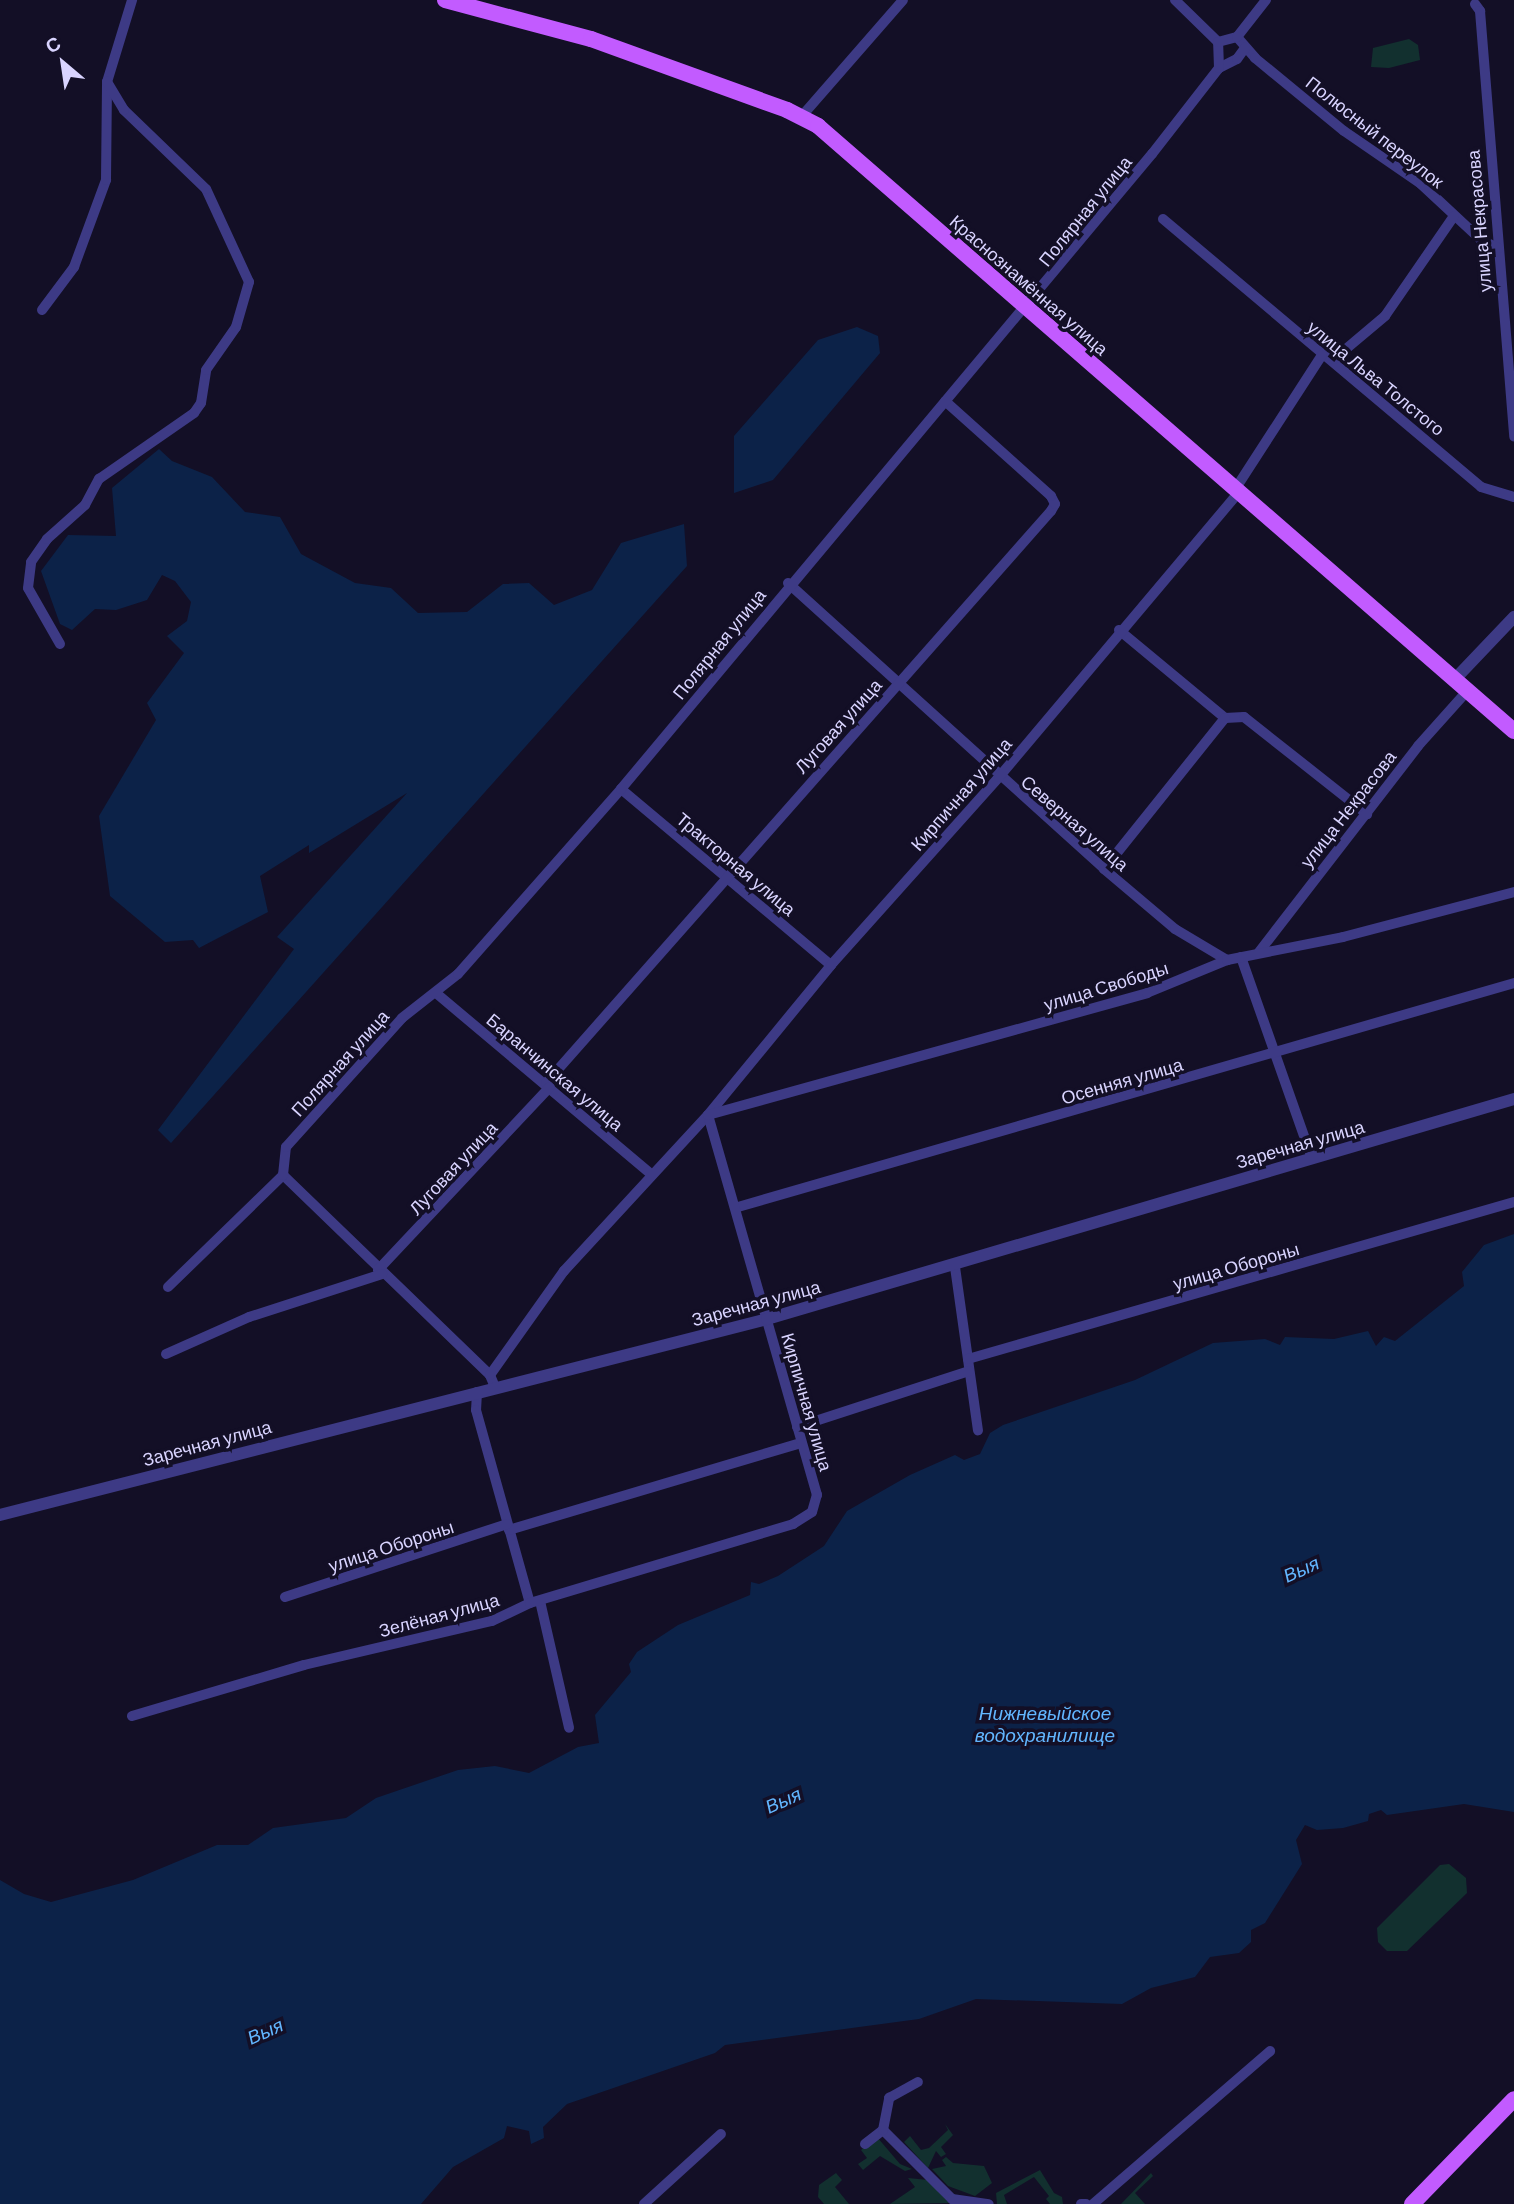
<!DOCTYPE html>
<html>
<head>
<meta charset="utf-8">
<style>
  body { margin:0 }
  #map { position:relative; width:1514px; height:2204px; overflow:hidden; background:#130f26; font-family:Barlow,sans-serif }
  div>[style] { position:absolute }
  .green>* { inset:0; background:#12302f }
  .water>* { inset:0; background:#0c2248 }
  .minor>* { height:10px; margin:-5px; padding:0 5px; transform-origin:5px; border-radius:5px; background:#3d3a85 }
  .tertiary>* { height:12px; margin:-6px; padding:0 6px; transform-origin:6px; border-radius:6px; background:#3d3a85 }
  .primary>* { height:16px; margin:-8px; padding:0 8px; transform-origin:8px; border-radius:8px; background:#c25bff }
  span { translate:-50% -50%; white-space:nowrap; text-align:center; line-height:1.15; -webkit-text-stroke:7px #130f26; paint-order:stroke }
  .street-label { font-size:18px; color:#d9d4ff }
  .water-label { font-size:19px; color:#62b6ff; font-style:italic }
  .north { position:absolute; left:28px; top:28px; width:70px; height:70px; -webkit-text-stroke:5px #130f26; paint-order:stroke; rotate:331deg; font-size:19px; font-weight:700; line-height:28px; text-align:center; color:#d9d4ff }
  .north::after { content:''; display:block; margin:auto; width:24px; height:32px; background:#d9d4ff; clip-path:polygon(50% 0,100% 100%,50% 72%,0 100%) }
</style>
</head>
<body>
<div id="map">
  <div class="green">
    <div style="clip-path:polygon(1409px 39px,1418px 45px,1420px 60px,1389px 68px,1371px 67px,1373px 48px)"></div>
    <div style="clip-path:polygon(1449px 1864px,1466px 1878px,1467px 1893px,1407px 1951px,1387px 1951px,1378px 1942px,1377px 1928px,1440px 1865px)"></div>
    <div style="clip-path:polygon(945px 2124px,953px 2135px,941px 2147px,946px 2154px,941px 2157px,936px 2151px,928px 2168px,904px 2142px,910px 2136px,921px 2150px,929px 2148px,948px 2130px)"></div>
    <div style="clip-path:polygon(877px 2137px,900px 2164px,912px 2169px,905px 2171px,880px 2156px,863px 2170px,858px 2164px,867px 2158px,861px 2150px)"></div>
    <div style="clip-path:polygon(946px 2157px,953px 2163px,984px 2166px,992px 2183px,975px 2196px,948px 2186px,932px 2169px,946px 2166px,942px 2160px)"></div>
    <div style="clip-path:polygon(1040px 2170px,1054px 2193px,1062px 2197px,1063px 2204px,1050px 2204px,1046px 2199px,1049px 2196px,1034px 2177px,1004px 2195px,1007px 2204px,997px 2204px,996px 2193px)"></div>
    <div style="clip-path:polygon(836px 2173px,842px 2180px,835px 2187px,849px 2204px,824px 2204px,818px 2197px,819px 2185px)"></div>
    <div style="clip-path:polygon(1151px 2173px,1153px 2176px,1135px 2193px,1145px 2204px,1121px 2204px)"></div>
    <div style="clip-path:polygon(908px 2178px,928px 2180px,949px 2203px,890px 2204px,915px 2187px)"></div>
  </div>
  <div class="water">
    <div style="clip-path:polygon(857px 327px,878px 336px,880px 353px,773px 480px,734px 493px,734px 436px,818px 340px)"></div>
    <div style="clip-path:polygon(159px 449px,172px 461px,212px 477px,245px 512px,280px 517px,301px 554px,355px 583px,391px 588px,418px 613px,467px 612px,503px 584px,529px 583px,554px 605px,592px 590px,621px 543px,684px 524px,687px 566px,171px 1143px,158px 1130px,294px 949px,277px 937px,407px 793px,309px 853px,309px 845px,260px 876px,268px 912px,199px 948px,193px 940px,165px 942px,110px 896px,99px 816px,156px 720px,147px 703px,184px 653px,167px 636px,187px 621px,191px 602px,175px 581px,162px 575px,147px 600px,116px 610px,95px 609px,72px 630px,60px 624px,41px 571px,68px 535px,116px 536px,112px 488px)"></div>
    <div style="clip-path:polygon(1514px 1234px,1514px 1812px,1464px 1804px,1387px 1815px,1381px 1810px,1369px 1814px,1368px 1821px,1343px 1828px,1317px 1830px,1305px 1825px,1296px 1840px,1302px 1864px,1265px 1923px,1251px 1930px,1251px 1942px,1239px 1953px,1210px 1957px,1195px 1977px,1151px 1988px,1122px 2004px,976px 1999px,919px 2019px,725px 2045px,715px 2053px,567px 2104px,543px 2127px,544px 2138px,531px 2144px,529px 2131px,507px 2126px,504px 2138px,453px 2167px,421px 2204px,0 2204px,0 1880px,24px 1894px,51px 1902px,133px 1880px,217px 1845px,248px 1845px,273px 1828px,346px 1818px,376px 1798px,458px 1770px,495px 1766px,529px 1773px,578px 1747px,599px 1743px,595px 1715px,631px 1672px,629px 1664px,637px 1652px,678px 1625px,750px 1595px,751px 1582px,759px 1584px,778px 1576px,824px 1546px,847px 1511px,910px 1475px,955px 1455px,964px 1460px,980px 1454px,990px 1433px,1003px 1425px,1135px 1380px,1213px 1343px,1265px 1339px,1280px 1345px,1285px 1337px,1334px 1339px,1368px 1331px,1376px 1346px,1384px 1337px,1395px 1341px,1464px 1286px,1462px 1272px,1484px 1245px)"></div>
  </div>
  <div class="minor">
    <div style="left:1175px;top:0;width:60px;rotate:44.3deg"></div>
    <div style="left:1475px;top:4px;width:9px;rotate:54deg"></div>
    <div style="left:1480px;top:11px;width:427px;rotate:85.4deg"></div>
    <div style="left:1237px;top:37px;width:28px;rotate:49deg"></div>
    <div style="left:1255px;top:58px;width:115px;rotate:39.4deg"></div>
    <div style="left:1344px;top:131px;width:93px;rotate:34.5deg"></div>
    <div style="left:1421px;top:184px;width:82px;rotate:43deg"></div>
    <div style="left:1481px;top:240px;width:19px;rotate:25deg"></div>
    <div style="left:1219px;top:68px;width:20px;rotate:-27deg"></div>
    <div style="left:1237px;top:59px;width:14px;rotate:-54deg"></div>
    <div style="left:801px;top:117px;width:155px;rotate:-48.9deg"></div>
    <div style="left:1163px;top:219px;width:416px;rotate:40.1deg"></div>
    <div style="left:1481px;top:487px;width:34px;rotate:17deg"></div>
    <div style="left:42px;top:310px;width:54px;rotate:-53.3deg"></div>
    <div style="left:74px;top:267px;width:93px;rotate:-69.8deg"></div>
    <div style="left:106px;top:180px;width:98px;rotate:-89.4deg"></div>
    <div style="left:107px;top:82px;width:86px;rotate:-73deg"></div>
    <div style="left:1334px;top:359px;width:67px;rotate:-40.1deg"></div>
    <div style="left:1385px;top:316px;width:121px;rotate:-55.4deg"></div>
    <div style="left:1234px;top:491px;width:162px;rotate:-57.1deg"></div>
    <div style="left:788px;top:583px;width:426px;rotate:42.1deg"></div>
    <div style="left:1104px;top:869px;width:93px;rotate:40.2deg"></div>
    <div style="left:1175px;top:929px;width:61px;rotate:30.8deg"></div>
    <div style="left:1119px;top:630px;width:138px;rotate:39.7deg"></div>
    <div style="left:1225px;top:718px;width:19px;rotate:-3deg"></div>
    <div style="left:1244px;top:717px;width:157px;rotate:38.3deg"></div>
    <div style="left:60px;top:644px;width:64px;rotate:-119.7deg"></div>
    <div style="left:28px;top:588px;width:26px;rotate:-83deg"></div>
    <div style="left:31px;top:562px;width:28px;rotate:-55deg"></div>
    <div style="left:47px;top:539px;width:51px;rotate:-41.8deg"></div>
    <div style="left:85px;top:505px;width:30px;rotate:-62deg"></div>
    <div style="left:99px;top:479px;width:116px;rotate:-34.8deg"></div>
    <div style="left:194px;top:413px;width:12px;rotate:-55deg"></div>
    <div style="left:201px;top:403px;width:33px;rotate:-81deg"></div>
    <div style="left:206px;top:370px;width:52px;rotate:-55.1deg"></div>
    <div style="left:236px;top:327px;width:47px;rotate:-73.9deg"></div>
    <div style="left:249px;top:282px;width:102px;rotate:-114.8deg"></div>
    <div style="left:206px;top:189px;width:114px;rotate:-136.1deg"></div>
    <div style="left:124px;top:110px;width:33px;rotate:-121deg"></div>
    <div style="left:621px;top:789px;width:274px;rotate:40deg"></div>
    <div style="left:1104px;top:869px;width:193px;rotate:-51.3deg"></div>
    <div style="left:1259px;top:952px;width:260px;rotate:-52.3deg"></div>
    <div style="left:1418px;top:746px;width:75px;rotate:-48.2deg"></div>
    <div style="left:1241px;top:957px;width:214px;rotate:70.6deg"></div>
    <div style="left:436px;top:993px;width:282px;rotate:40.1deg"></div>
    <div style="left:546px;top:1083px;width:763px;rotate:-48.56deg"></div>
    <div style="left:1051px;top:511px;width:8px;rotate:-60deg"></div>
    <div style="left:1055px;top:504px;width:9px;rotate:-117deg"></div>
    <div style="left:1051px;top:496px;width:142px;rotate:-138.1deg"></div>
    <div style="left:283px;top:1175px;width:288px;rotate:44deg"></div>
    <div style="left:738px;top:1207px;width:808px;rotate:-16.1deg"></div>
    <div style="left:955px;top:1267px;width:165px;rotate:82deg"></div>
    <div style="left:378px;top:1270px;width:251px;rotate:-46.8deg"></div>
    <div style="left:168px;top:1287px;width:161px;rotate:-44.2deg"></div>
    <div style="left:283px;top:1175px;width:28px;rotate:-84deg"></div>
    <div style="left:286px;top:1147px;width:173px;rotate:-48deg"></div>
    <div style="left:402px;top:1018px;width:71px;rotate:-38.2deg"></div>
    <div style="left:458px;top:974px;width:247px;rotate:-48.6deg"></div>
    <div style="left:621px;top:789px;width:828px;rotate:-50.1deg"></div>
    <div style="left:1152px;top:154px;width:109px;rotate:-52.1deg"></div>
    <div style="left:1219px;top:68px;width:26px;rotate:-92deg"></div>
    <div style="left:1218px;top:42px;width:20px;rotate:-15deg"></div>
    <div style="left:1237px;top:37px;width:47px;rotate:-51.9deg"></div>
    <div style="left:166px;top:1354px;width:91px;rotate:-24deg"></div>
    <div style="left:249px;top:1317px;width:140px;rotate:-17.9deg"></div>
    <div style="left:968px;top:1359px;width:568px;rotate:-16.04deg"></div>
    <div style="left:495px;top:1387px;width:13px;rotate:-113deg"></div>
    <div style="left:490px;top:1375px;width:128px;rotate:-54.6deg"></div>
    <div style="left:564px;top:1271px;width:212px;rotate:-47.3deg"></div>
    <div style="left:708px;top:1115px;width:194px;rotate:-50.6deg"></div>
    <div style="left:831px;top:965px;width:252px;rotate:-48.2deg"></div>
    <div style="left:999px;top:777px;width:370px;rotate:-49.9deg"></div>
    <div style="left:477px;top:1392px;width:18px;rotate:93deg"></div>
    <div style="left:476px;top:1410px;width:200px;rotate:74.4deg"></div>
    <div style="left:797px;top:1427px;width:181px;rotate:-18deg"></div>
    <div style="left:509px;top:1530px;width:305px;rotate:-16.6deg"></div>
    <div style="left:285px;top:1597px;width:234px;rotate:-18.2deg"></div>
    <div style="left:540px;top:1601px;width:130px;rotate:77.1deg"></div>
    <div style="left:132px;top:1716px;width:179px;rotate:-16.5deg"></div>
    <div style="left:304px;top:1665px;width:193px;rotate:-13.2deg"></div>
    <div style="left:492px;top:1621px;width:42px;rotate:-25.3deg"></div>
    <div style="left:530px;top:1603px;width:275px;rotate:-16.7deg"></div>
    <div style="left:793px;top:1524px;width:22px;rotate:-32deg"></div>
    <div style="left:812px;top:1512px;width:18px;rotate:-74deg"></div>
    <div style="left:817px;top:1495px;width:395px;rotate:-106deg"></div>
    <div style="left:708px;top:1115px;width:456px;rotate:-15.5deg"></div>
    <div style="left:1147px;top:993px;width:87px;rotate:-22.4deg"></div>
    <div style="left:1227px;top:960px;width:118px;rotate:-11.2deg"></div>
    <div style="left:1343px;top:937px;width:177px;rotate:-14.7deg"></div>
    <div style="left:883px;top:2130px;width:98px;rotate:45deg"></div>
    <div style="left:952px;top:2199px;width:37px;rotate:8deg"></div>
    <div style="left:865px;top:2144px;width:23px;rotate:-38deg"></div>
    <div style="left:883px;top:2130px;width:33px;rotate:-79deg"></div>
    <div style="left:889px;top:2098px;width:33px;rotate:-29deg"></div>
    <div style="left:644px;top:2204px;width:104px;rotate:-42.3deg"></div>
    <div style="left:1081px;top:2204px;width:5px"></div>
    <div style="left:1093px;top:2204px;width:234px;rotate:-40.8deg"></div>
  </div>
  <div class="tertiary">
    <div style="left:1455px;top:679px;width:86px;rotate:-46.4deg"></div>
    <div style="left:0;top:1515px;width:792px;rotate:-14.33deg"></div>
    <div style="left:767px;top:1319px;width:779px;rotate:-16.41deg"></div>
  </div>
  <div class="primary">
    <div style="left:445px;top:0;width:151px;rotate:15deg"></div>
    <div style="left:591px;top:39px;width:208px;rotate:19.9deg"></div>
    <div style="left:787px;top:110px;width:35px;rotate:27deg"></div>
    <div style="left:818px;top:126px;width:922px;rotate:41deg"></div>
    <div style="left:1412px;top:2204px;width:146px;rotate:-45.8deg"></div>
  </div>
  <div class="street-label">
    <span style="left:1375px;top:132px;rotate:38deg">Полюсный переулок</span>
    <span style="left:1085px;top:211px;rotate:-51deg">Полярная улица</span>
    <span style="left:1479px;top:221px;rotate:-95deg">улица Некрасова</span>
    <span style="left:1029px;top:285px;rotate:41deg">Краснознамённая улица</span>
    <span style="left:1376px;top:378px;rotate:39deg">улица Льва Толстого</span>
    <span style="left:719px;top:644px;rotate:-51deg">Полярная улица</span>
    <span style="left:838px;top:726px;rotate:-48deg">Луговая улица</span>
    <span style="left:961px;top:794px;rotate:-49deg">Кирпичная улица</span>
    <span style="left:1348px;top:809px;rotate:-52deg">улица Некрасова</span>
    <span style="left:1075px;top:823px;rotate:41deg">Северная улица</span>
    <span style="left:736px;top:864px;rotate:40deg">Тракторная улица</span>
    <span style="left:1106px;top:986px;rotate:-17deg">улица Свободы</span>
    <span style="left:340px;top:1063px;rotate:-48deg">Полярная улица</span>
    <span style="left:555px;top:1072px;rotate:40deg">Баранчинская улица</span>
    <span style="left:1122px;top:1081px;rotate:-16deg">Осенняя улица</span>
    <span style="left:1300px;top:1144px;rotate:-16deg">Заречная улица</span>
    <span style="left:453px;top:1168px;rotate:-47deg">Луговая улица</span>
    <span style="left:1236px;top:1266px;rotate:-16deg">улица Обороны</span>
    <span style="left:756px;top:1303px;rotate:-15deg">Заречная улица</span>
    <span style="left:807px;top:1402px;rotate:74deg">Кирпичная улица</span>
    <span style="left:207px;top:1443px;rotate:-15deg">Заречная улица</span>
    <span style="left:391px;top:1546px;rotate:-18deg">улица Обороны</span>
    <span style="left:439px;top:1615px;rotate:-15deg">Зелёная улица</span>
  </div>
  <div class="water-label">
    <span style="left:1301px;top:1569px;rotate:-24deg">Выя</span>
    <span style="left:1045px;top:1724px">Нижневыйское<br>водохранилище</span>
    <span style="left:783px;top:1800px;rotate:-24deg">Выя</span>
    <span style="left:265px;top:2031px;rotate:-24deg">Выя</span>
  </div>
  <div class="north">С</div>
</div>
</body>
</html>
